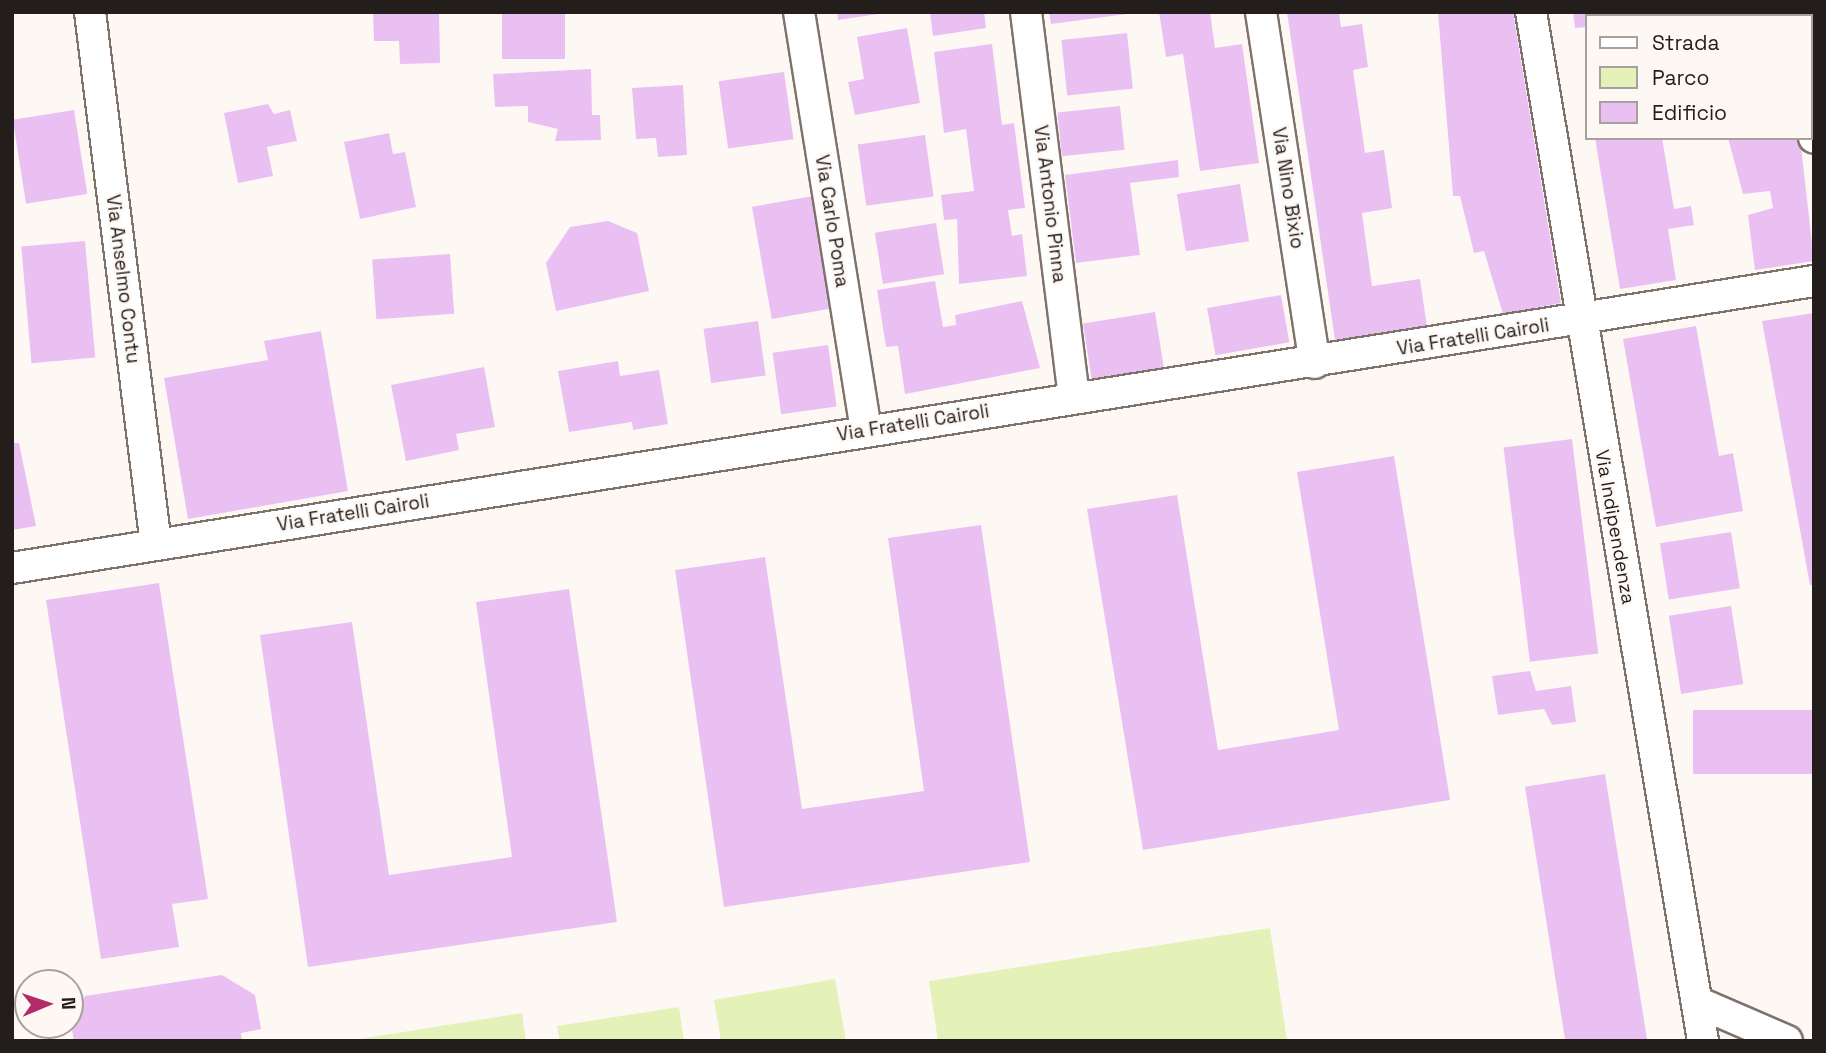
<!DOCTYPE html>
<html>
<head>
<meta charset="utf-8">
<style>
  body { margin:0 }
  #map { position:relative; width:1826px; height:1053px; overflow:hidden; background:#fef8f5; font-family:"Space Grotesk",sans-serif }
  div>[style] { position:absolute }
  .green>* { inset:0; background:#e4f1b8 }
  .building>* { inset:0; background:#eac0f3; transform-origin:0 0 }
  .roads { filter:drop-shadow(2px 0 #7f726b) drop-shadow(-2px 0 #7f726b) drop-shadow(0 2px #7f726b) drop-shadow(0 -2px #7f726b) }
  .minor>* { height:30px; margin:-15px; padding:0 15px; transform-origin:15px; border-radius:15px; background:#fff }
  span { translate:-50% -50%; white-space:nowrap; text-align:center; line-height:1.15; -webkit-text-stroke:5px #fef8f5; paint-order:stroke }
  .street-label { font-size:19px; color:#231e1b }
  .frame { position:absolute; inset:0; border:14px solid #231e1b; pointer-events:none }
  .legend { position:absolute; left:1585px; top:14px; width:228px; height:126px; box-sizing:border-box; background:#fef8f5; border:2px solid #a6a19e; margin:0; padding:9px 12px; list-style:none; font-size:21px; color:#231e1b }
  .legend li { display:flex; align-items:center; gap:14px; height:35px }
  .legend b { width:35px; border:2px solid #a6a19e }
  .north { position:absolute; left:14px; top:969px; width:70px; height:70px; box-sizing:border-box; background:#fef8f5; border:2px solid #a6a19e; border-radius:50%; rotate:88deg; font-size:19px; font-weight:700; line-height:28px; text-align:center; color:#231e1b }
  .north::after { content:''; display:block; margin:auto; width:24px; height:32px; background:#b42b6a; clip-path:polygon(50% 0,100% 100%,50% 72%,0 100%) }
</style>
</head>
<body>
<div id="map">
  <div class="green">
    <div style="clip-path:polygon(1270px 928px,1287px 1041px,938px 1041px,929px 981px)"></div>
    <div style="clip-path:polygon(835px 979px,846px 1041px,721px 1041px,714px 1000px)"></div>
    <div style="clip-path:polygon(679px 1007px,684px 1041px,560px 1041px,557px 1026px)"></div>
    <div style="clip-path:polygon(522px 1013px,526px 1041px,347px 1041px)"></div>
  </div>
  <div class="building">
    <div style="clip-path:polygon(373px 12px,439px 12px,440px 63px,400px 64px,399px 41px,374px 41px)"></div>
    <div style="left:502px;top:12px;width:63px;height:47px"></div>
    <div style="clip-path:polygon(837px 12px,877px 12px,878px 14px,838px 20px)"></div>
    <div style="clip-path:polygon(930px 12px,984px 12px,986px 28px,933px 36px)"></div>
    <div style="clip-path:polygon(1049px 12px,1127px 12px,1127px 14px,1051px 24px)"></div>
    <div style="clip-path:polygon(1159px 12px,1210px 12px,1215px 48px,1242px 44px,1259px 163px,1200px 171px,1183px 54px,1166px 57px)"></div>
    <div style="clip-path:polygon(1287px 12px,1339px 12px,1341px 27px,1362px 24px,1368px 67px,1353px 70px,1365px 153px,1384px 150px,1392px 208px,1362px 213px,1372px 286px,1420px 279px,1427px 327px,1335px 340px)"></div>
    <div style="clip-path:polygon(1438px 12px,1513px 12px,1561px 303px,1503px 314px,1484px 251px,1474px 253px,1460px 196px,1453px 196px)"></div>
    <div style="clip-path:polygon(1573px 12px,1682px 12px,1682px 13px,1586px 16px,1586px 27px,1575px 28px)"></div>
    <div style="left:1711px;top:12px;width:70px;height:4px"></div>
    <div style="clip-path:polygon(907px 28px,920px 103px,855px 115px,848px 82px,864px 79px,857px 37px)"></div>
    <div style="left:1127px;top:33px;width:56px;height:66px;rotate:84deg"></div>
    <div style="clip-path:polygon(992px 44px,1002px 125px,1014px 123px,1025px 208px,1008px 210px,1012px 236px,1022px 234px,1027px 276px,959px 284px,957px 219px,944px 220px,941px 195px,974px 191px,966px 129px,944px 133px,934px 52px)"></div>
    <div style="clip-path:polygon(591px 69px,592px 115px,600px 115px,601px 140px,555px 141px,558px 129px,528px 122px,528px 106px,495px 107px,493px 74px)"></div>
    <div style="left:784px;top:72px;width:68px;height:66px;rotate:82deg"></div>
    <div style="clip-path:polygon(683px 85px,687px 155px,658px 157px,656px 138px,636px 139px,632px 88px)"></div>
    <div style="clip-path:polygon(268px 104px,274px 114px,290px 110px,297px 141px,267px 147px,273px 176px,238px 183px,224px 113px)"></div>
    <div style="left:1120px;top:106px;width:44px;height:63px;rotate:84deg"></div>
    <div style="left:74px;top:110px;width:85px;height:62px;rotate:81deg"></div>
    <div style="clip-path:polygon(389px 133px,393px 154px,405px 152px,416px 207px,360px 219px,344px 142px)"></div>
    <div style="left:925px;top:135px;width:62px;height:68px;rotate:82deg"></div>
    <div style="clip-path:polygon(1595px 138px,1662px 138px,1674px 209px,1691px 206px,1694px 225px,1668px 229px,1676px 280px,1620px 289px)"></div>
    <div style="clip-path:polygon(1728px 138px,1800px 138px,1814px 261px,1755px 270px,1748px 215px,1773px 208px,1770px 191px,1743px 194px)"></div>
    <div style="clip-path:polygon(1178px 160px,1179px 177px,1130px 183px,1140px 255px,1076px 263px,1065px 175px)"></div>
    <div style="left:1240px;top:184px;width:58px;height:64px;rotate:81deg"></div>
    <div style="left:813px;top:196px;width:114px;height:62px;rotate:80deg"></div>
    <div style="clip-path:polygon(608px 221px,637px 233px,649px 291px,556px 311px,546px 263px,570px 227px)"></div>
    <div style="left:936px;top:223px;width:52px;height:62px;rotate:81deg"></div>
    <div style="left:85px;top:241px;width:117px;height:64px;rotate:85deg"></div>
    <div style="left:450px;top:254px;width:60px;height:78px;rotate:86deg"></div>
    <div style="clip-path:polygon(935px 281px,943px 327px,956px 325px,955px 315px,1022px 301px,1040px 368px,905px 394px,898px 346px,886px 347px,877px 290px)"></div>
    <div style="left:1281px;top:295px;width:48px;height:75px;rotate:80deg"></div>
    <div style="left:1155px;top:312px;width:58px;height:73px;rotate:81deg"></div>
    <div style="clip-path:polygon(1814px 313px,1814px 584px,1810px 585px,1762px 321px)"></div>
    <div style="left:758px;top:321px;width:55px;height:55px;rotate:82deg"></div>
    <div style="clip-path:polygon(1696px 326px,1719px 456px,1733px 453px,1743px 511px,1656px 527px,1623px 339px)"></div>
    <div style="clip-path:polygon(321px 331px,348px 491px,188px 519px,164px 378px,268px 360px,264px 341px)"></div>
    <div style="left:828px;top:345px;width:62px;height:56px;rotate:82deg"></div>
    <div style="clip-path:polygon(618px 361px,620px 376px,659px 370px,668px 424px,633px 430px,632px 422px,569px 432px,558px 371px)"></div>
    <div style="clip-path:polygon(484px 367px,495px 427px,456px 434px,459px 450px,406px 461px,391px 385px)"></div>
    <div style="left:1572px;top:439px;width:216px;height:69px;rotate:83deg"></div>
    <div style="clip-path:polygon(12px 443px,19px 443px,36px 526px,12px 530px)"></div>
    <div style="clip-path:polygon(1394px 456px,1450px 800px,1143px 850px,1087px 509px,1177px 495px,1218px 750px,1339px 730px,1297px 472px)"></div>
    <div style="clip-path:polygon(981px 525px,1030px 862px,724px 907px,675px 570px,765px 557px,802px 809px,924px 791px,888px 538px)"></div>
    <div style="left:1731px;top:532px;width:57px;height:72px;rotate:81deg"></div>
    <div style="clip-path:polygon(159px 583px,208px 899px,172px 904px,179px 947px,101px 959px,46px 600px)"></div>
    <div style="clip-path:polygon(569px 589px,617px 922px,308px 967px,260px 635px,352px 622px,389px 875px,512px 857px,476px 602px)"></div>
    <div style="left:1731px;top:606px;width:79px;height:63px;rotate:81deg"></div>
    <div style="clip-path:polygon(1530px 671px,1536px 691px,1571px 686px,1576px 722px,1552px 725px,1544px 709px,1498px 715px,1492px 676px)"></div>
    <div style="left:1814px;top:710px;width:64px;height:121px;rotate:90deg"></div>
    <div style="left:1605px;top:774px;width:270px;height:81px;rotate:81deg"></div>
    <div style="clip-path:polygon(222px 975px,255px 995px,261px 1029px,241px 1033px,242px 1041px,74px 1041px,70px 1018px,85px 996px)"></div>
  </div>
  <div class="roads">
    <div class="minor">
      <div style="left:90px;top:12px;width:537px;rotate:82.94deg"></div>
      <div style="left:799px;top:12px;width:424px;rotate:80.9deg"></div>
      <div style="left:1026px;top:12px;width:387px;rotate:82.9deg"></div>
      <div style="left:1261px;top:12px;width:355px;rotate:81.3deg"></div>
      <div style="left:1531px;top:12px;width:1043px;rotate:80.51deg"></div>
      <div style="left:1794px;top:12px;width:4px;rotate:90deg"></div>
      <div style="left:1810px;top:117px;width:21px;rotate:79deg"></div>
      <div style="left:12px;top:568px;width:1825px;rotate:-9.05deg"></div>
      <div style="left:1697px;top:1002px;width:98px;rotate:23.4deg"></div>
    </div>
  </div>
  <div class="street-label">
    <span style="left:1288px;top:188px;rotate:81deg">Via Nino Bixio</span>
    <span style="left:1050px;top:204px;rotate:83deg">Via Antonio Pinna</span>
    <span style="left:832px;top:221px;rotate:81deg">Via Carlo Poma</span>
    <span style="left:123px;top:279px;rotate:83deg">Via Anselmo Contu</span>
    <span style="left:1473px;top:337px;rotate:-9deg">Via Fratelli Cairoli</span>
    <span style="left:913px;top:423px;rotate:-9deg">Via Fratelli Cairoli</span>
    <span style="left:353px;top:513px;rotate:-9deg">Via Fratelli Cairoli</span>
    <span style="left:1615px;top:527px;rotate:80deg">Via Indipendenza</span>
  </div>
  <div class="frame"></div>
  <ul class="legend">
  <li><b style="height:9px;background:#fff"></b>Strada</li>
  <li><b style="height:19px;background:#e4f1b8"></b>Parco</li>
  <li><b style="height:19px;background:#eac0f3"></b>Edificio</li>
  </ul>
  <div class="north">N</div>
</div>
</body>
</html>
